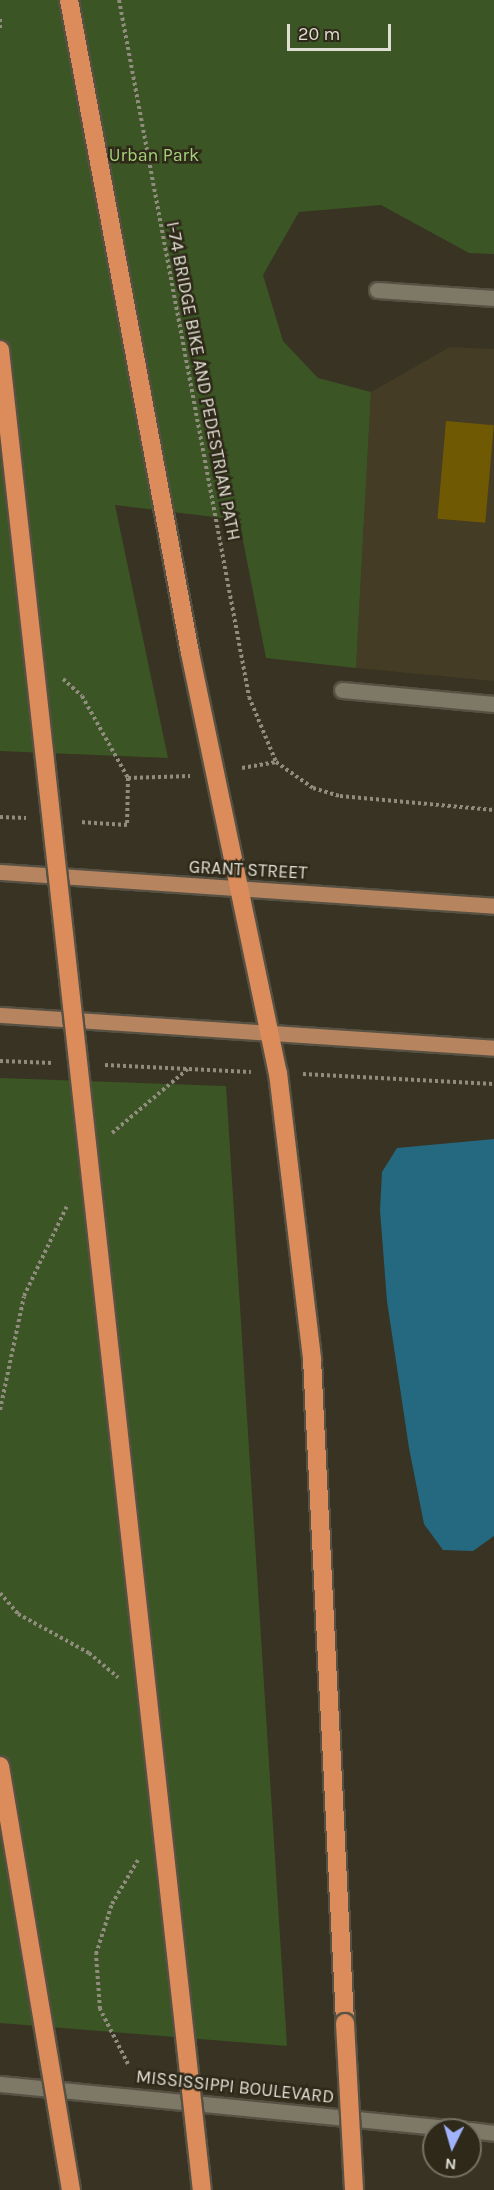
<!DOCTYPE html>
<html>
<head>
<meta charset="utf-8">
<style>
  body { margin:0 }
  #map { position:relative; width:494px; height:2190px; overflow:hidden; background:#383322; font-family:Karla,sans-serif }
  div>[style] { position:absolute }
  .built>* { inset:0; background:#443c25 }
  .green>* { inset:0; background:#3b5524 }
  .water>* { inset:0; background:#256980 }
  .building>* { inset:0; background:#6f5903; transform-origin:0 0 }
  .path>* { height:4px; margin-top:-2px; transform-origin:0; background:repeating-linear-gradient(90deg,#908c7e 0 3px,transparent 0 6px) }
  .roads { filter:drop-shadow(2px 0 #565143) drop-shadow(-2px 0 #565143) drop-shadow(0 2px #565143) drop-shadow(0 -2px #565143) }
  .service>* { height:15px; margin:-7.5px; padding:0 7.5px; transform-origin:7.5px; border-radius:7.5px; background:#7e7866 }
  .minor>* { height:15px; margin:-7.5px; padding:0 7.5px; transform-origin:7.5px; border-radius:7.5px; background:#7e7866 }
  .tertiary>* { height:15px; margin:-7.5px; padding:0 7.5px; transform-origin:7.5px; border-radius:7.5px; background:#7e7866 }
  .primary>* { height:15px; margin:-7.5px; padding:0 7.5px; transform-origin:7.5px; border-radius:7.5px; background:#b6845f }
  .motorway>* { height:18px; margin:-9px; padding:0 9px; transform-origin:9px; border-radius:9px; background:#dc8c5b }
  .bridges { filter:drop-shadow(2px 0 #565143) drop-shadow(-2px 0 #565143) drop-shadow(0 2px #565143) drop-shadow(0 -2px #565143) }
  .motorway-bridge>* { height:18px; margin:-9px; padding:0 9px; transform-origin:9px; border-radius:9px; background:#dc8c5b }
  span { translate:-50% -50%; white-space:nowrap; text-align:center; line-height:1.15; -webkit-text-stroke:5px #2e2919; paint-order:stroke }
  .park-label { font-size:18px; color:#a3d37b }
  .street-label { font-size:18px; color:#e0ddd3 }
  .north { position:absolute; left:422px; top:2118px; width:60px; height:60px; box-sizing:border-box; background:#2e2919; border:2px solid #757163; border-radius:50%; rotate:185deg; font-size:16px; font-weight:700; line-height:24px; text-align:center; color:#e0ddd3 }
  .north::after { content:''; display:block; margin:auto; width:21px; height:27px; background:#a1b3fd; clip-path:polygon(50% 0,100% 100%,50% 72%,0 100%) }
  .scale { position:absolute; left:287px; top:24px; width:104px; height:27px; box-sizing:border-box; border:3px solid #e0ddd3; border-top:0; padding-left:8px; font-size:18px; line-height:21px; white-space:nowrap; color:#e0ddd3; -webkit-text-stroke:4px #2e2919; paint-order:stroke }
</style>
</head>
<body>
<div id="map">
  <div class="built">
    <div style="clip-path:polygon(450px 347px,494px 349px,494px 681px,356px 668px,371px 392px)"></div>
  </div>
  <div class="green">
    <div style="clip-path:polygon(0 0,494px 0,494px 254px,469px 253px,381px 205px,299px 212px,263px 275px,283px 341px,318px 378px,371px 392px,356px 668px,266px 658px,239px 520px,115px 505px,168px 758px,0 751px)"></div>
    <div style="clip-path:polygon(0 1078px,226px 1086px,287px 2046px,0 2023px)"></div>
  </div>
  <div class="water">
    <div style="clip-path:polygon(494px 1139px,494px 1536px,473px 1551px,443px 1550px,424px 1524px,409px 1448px,387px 1301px,380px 1210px,382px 1172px,397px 1148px)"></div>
  </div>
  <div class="building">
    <div style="left:446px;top:421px;width:48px;height:98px;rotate:5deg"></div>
  </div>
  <div class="path">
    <div style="left:119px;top:0;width:709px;rotate:79.43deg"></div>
    <div style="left:249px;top:697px;width:70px;rotate:67.4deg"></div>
    <div style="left:0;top:19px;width:12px;rotate:90deg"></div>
    <div style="left:63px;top:679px;width:25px;rotate:42deg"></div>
    <div style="left:82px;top:696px;width:94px;rotate:60.7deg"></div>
    <div style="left:128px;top:778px;width:47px;rotate:91.2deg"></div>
    <div style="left:127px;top:825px;width:48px;rotate:-176.4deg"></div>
    <div style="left:242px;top:768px;width:35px;rotate:-10deg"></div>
    <div style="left:276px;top:762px;width:45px;rotate:35.1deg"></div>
    <div style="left:313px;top:788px;width:28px;rotate:17deg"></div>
    <div style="left:340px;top:796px;width:155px;rotate:5.2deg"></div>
    <div style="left:128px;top:778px;width:62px;rotate:-1.8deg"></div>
    <div style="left:0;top:817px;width:26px;rotate:2deg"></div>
    <div style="left:0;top:1061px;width:53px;rotate:2.2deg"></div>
    <div style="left:105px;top:1065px;width:146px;rotate:2.7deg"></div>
    <div style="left:303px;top:1074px;width:191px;rotate:3deg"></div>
    <div style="left:112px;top:1133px;width:101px;rotate:-40.2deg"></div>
    <div style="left:0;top:1410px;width:116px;rotate:-78.1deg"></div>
    <div style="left:24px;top:1296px;width:100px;rotate:-64.5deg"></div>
    <div style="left:0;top:1593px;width:28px;rotate:49deg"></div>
    <div style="left:18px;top:1614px;width:81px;rotate:28.8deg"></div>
    <div style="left:89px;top:1653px;width:38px;rotate:40deg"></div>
    <div style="left:128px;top:2064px;width:62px;rotate:-117deg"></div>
    <div style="left:100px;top:2009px;width:55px;rotate:-94.2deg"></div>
    <div style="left:96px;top:1954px;width:52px;rotate:-72.3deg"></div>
    <div style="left:112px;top:1904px;width:51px;rotate:-59.4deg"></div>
  </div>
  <div class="roads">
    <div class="service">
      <div style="left:342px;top:690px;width:153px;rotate:5.3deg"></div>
    </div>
    <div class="minor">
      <div style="left:377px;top:290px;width:117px;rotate:3.9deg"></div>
    </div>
    <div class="tertiary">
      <div style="left:0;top:2084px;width:468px;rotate:5.6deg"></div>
      <div style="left:470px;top:2130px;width:24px;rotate:7deg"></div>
    </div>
    <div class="primary">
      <div style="left:0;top:872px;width:495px;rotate:3.9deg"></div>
      <div style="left:0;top:1015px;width:495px;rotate:3.8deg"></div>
    </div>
    <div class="motorway">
      <div style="left:69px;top:0;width:664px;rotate:79.5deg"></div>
      <div style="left:190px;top:653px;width:429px;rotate:78.2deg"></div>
      <div style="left:278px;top:1073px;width:288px;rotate:83.2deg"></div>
      <div style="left:312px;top:1359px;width:665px;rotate:87.15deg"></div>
    </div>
  </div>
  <div class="bridges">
    <div class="motorway-bridge">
      <div style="left:0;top:350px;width:1851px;rotate:83.74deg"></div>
      <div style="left:0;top:1766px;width:430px;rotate:80.5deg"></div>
      <div style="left:345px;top:2023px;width:167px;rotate:86.9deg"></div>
    </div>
  </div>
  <div class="park-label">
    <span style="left:154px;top:155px">Urban Park</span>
  </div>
  <div class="street-label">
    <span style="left:203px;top:381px;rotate:79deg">I-74 BRIDGE BIKE AND PEDESTRIAN PATH</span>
    <span style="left:248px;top:870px;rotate:3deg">GRANT STREET</span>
    <span style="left:235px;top:2087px;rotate:6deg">MISSISSIPPI BOULEVARD</span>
  </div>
  <div class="north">N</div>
  <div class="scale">20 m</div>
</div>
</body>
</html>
